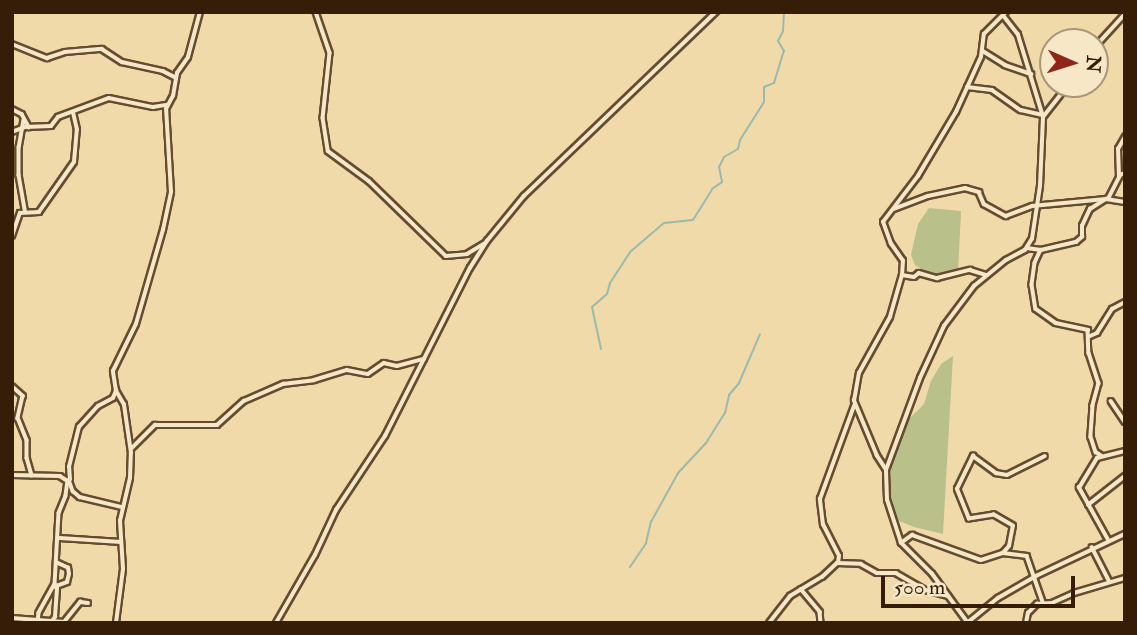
<!DOCTYPE html>
<html>
<head>
<meta charset="utf-8">
<style>
  body { margin:0 }
  #map { position:relative; width:1137px; height:635px; overflow:hidden; background:#f1daa9; font-family:"IM FELL Double Pica",serif }
  div>[style] { position:absolute }
  .green>* { inset:0; background:#b9c089 }
  .stream>* { height:2px; margin:-1px; padding:0 1px; transform-origin:1px; border-radius:1px; background:#9bbaab }
  .roads { filter:drop-shadow(2px 0 #654c30) drop-shadow(-2px 0 #654c30) drop-shadow(0 2px #654c30) drop-shadow(0 -2px #654c30) }
  .minor>* { height:3.5px; margin:-1.75px; padding:0 1.75px; transform-origin:1.75px; border-radius:1.75px; background:#f6e7c7 }
  span { translate:-50% -50%; white-space:nowrap; text-align:center; line-height:1.15; -webkit-text-stroke:5px #f6e7c7; paint-order:stroke }
  .frame { position:absolute; inset:0; border:14px solid #361d07; pointer-events:none }
  .north { position:absolute; left:1039px; top:28px; width:70px; height:70px; box-sizing:border-box; background:#f6e7c7; border:2px solid #a9967a; border-radius:50%; rotate:93deg; font-size:19px; font-weight:700; line-height:28px; text-align:center; color:#361d07 }
  .north::after { content:''; display:block; margin:auto; width:24px; height:32px; background:#8f2418; clip-path:polygon(50% 0,100% 100%,50% 72%,0 100%) }
  .scale { position:absolute; left:881px; top:576px; width:194px; height:32px; box-sizing:border-box; border:4px solid #361d07; border-top:0; padding-left:9px; font-size:21px; line-height:24px; white-space:nowrap; color:#361d07; -webkit-text-stroke:5px #f6e7c7; paint-order:stroke }
</style>
</head>
<body>
<div id="map">
  <div class="green">
    <div style="clip-path:polygon(929px 208px,961px 211px,958px 272px,930px 275px,915px 265px,911px 255px,918px 224px)"></div>
    <div style="clip-path:polygon(953px 356px,943px 534px,914px 527px,887px 516px,889px 476px,895px 445px,905px 423px,924px 404px,931px 381px,941px 364px)"></div>
  </div>
  <div class="stream">
    <div style="left:601px;top:349px;width:43px;rotate:-102.1deg"></div>
    <div style="left:592px;top:307px;width:20px;rotate:-41deg"></div>
    <div style="left:607px;top:294px;width:11px;rotate:-75deg"></div>
    <div style="left:610px;top:283px;width:37px;rotate:-57deg"></div>
    <div style="left:630px;top:252px;width:45px;rotate:-40.5deg"></div>
    <div style="left:664px;top:223px;width:29px;rotate:-6deg"></div>
    <div style="left:693px;top:220px;width:36px;rotate:-58deg"></div>
    <div style="left:712px;top:189px;width:12px;rotate:-35deg"></div>
    <div style="left:722px;top:182px;width:15px;rotate:-101deg"></div>
    <div style="left:719px;top:167px;width:11px;rotate:-63deg"></div>
    <div style="left:724px;top:157px;width:16px;rotate:-30deg"></div>
    <div style="left:738px;top:149px;width:9px;rotate:-77deg"></div>
    <div style="left:740px;top:140px;width:45px;rotate:-57.7deg"></div>
    <div style="left:764px;top:102px;width:15px;rotate:-90deg"></div>
    <div style="left:764px;top:87px;width:11px;rotate:-22deg"></div>
    <div style="left:774px;top:83px;width:34px;rotate:-73deg"></div>
    <div style="left:784px;top:51px;width:12px;rotate:-121deg"></div>
    <div style="left:778px;top:41px;width:11px;rotate:-63deg"></div>
    <div style="left:783px;top:31px;width:19px;rotate:-87deg"></div>
    <div style="left:630px;top:567px;width:29px;rotate:-56deg"></div>
    <div style="left:646px;top:543px;width:22px;rotate:-77deg"></div>
    <div style="left:651px;top:522px;width:56px;rotate:-61.1deg"></div>
    <div style="left:678px;top:473px;width:41px;rotate:-47deg"></div>
    <div style="left:706px;top:443px;width:36px;rotate:-58deg"></div>
    <div style="left:725px;top:413px;width:18px;rotate:-77deg"></div>
    <div style="left:729px;top:395px;width:16px;rotate:-50deg"></div>
    <div style="left:739px;top:383px;width:53px;rotate:-66.8deg"></div>
  </div>
  <div class="roads">
    <div class="minor">
      <div style="left:316px;top:12px;width:43px;rotate:71.1deg"></div>
      <div style="left:330px;top:53px;width:65px;rotate:96.1deg"></div>
      <div style="left:323px;top:118px;width:33px;rotate:81deg"></div>
      <div style="left:328px;top:151px;width:51px;rotate:36.2deg"></div>
      <div style="left:369px;top:181px;width:107px;rotate:44.2deg"></div>
      <div style="left:446px;top:256px;width:21px;rotate:-5deg"></div>
      <div style="left:467px;top:254px;width:21px;rotate:-31deg"></div>
      <div style="left:12px;top:44px;width:38px;rotate:22deg"></div>
      <div style="left:47px;top:58px;width:19px;rotate:-18deg"></div>
      <div style="left:65px;top:52px;width:37px;rotate:-5deg"></div>
      <div style="left:102px;top:49px;width:24px;rotate:33deg"></div>
      <div style="left:122px;top:62px;width:42px;rotate:12.4deg"></div>
      <div style="left:163px;top:71px;width:13px;rotate:27deg"></div>
      <div style="left:1095px;top:47px;width:45px;rotate:-47.7deg"></div>
      <div style="left:983px;top:51px;width:26px;rotate:32deg"></div>
      <div style="left:1005px;top:65px;width:28px;rotate:19deg"></div>
      <div style="left:967px;top:87px;width:25px;rotate:7deg"></div>
      <div style="left:992px;top:90px;width:35px;rotate:35deg"></div>
      <div style="left:1021px;top:110px;width:22px;rotate:13deg"></div>
      <div style="left:12px;top:109px;width:11px;rotate:27deg"></div>
      <div style="left:22px;top:114px;width:15px;rotate:62deg"></div>
      <div style="left:1043px;top:117px;width:42px;rotate:-51.8deg"></div>
      <div style="left:24px;top:120px;width:27px;rotate:100deg"></div>
      <div style="left:19px;top:147px;width:28px;rotate:90deg"></div>
      <div style="left:19px;top:175px;width:36px;rotate:80deg"></div>
      <div style="left:12px;top:132px;width:14px;rotate:-21deg"></div>
      <div style="left:25px;top:127px;width:26px;rotate:-2deg"></div>
      <div style="left:51px;top:126px;width:11px;rotate:-52deg"></div>
      <div style="left:58px;top:117px;width:54px;rotate:-20.4deg"></div>
      <div style="left:109px;top:98px;width:45px;rotate:11.6deg"></div>
      <div style="left:153px;top:107px;width:13px;rotate:-9deg"></div>
      <div style="left:1119px;top:177px;width:28px;rotate:-92deg"></div>
      <div style="left:1118px;top:149px;width:14px;rotate:-60deg"></div>
      <div style="left:1108px;top:199px;width:27px;rotate:-63deg"></div>
      <div style="left:1120px;top:175px;width:5px;rotate:-22deg"></div>
      <div style="left:894px;top:209px;width:36px;rotate:-21deg"></div>
      <div style="left:928px;top:196px;width:38px;rotate:-12deg"></div>
      <div style="left:965px;top:188px;width:15px;rotate:16deg"></div>
      <div style="left:979px;top:192px;width:13px;rotate:67deg"></div>
      <div style="left:984px;top:204px;width:25px;rotate:29deg"></div>
      <div style="left:1006px;top:216px;width:28px;rotate:-21deg"></div>
      <div style="left:1032px;top:206px;width:74px;rotate:-5.4deg"></div>
      <div style="left:1106px;top:199px;width:19px;rotate:9deg"></div>
      <div style="left:12px;top:236px;width:24px;rotate:-71deg"></div>
      <div style="left:20px;top:213px;width:19px;rotate:-3deg"></div>
      <div style="left:39px;top:212px;width:61px;rotate:-55deg"></div>
      <div style="left:74px;top:162px;width:32px;rotate:-85deg"></div>
      <div style="left:77px;top:130px;width:18px;rotate:-103deg"></div>
      <div style="left:1027px;top:248px;width:14px;rotate:8deg"></div>
      <div style="left:1041px;top:250px;width:36px;rotate:-13deg"></div>
      <div style="left:1076px;top:242px;width:8px;rotate:-40deg"></div>
      <div style="left:1082px;top:237px;width:11px;rotate:-90deg"></div>
      <div style="left:1082px;top:226px;width:19px;rotate:-65deg"></div>
      <div style="left:1090px;top:209px;width:19px;rotate:-32deg"></div>
      <div style="left:1041px;top:250px;width:14px;rotate:115deg"></div>
      <div style="left:1035px;top:263px;width:22px;rotate:98deg"></div>
      <div style="left:1032px;top:285px;width:24px;rotate:81deg"></div>
      <div style="left:1036px;top:309px;width:24px;rotate:35deg"></div>
      <div style="left:1056px;top:323px;width:33px;rotate:12deg"></div>
      <div style="left:1088px;top:330px;width:23px;rotate:88deg"></div>
      <div style="left:1089px;top:353px;width:32px;rotate:72deg"></div>
      <div style="left:1099px;top:383px;width:24px;rotate:105deg"></div>
      <div style="left:1093px;top:406px;width:31px;rotate:94deg"></div>
      <div style="left:1091px;top:437px;width:16px;rotate:72deg"></div>
      <div style="left:1096px;top:452px;width:7px;rotate:34deg"></div>
      <div style="left:902px;top:275px;width:12px;rotate:9deg"></div>
      <div style="left:914px;top:277px;width:6px;rotate:-39deg"></div>
      <div style="left:919px;top:273px;width:19px;rotate:16deg"></div>
      <div style="left:937px;top:278px;width:34px;rotate:-14deg"></div>
      <div style="left:970px;top:270px;width:17px;rotate:17deg"></div>
      <div style="left:1088px;top:337px;width:10px;rotate:-24deg"></div>
      <div style="left:1097px;top:333px;width:28px;rotate:-58deg"></div>
      <div style="left:1112px;top:309px;width:15px;rotate:-28deg"></div>
      <div style="left:12px;top:386px;width:15px;rotate:42deg"></div>
      <div style="left:23px;top:396px;width:23px;rotate:103deg"></div>
      <div style="left:18px;top:418px;width:24px;rotate:68deg"></div>
      <div style="left:27px;top:440px;width:18px;rotate:90deg"></div>
      <div style="left:27px;top:458px;width:18px;rotate:74deg"></div>
      <div style="left:1111px;top:401px;width:25px;rotate:56deg"></div>
      <div style="left:131px;top:449px;width:34px;rotate:-45deg"></div>
      <div style="left:155px;top:425px;width:62px"></div>
      <div style="left:217px;top:425px;width:36px;rotate:-42deg"></div>
      <div style="left:244px;top:401px;width:43px;rotate:-23.6deg"></div>
      <div style="left:283px;top:384px;width:31px;rotate:-7deg"></div>
      <div style="left:314px;top:380px;width:34px;rotate:-17deg"></div>
      <div style="left:347px;top:370px;width:21px;rotate:11deg"></div>
      <div style="left:368px;top:374px;width:19px;rotate:-35deg"></div>
      <div style="left:384px;top:363px;width:13px;rotate:13deg"></div>
      <div style="left:397px;top:366px;width:28px;rotate:-15deg"></div>
      <div style="left:886px;top:470px;width:17px;rotate:-123deg"></div>
      <div style="left:877px;top:456px;width:60px;rotate:-112.7deg"></div>
      <div style="left:854px;top:401px;width:28px;rotate:-80deg"></div>
      <div style="left:859px;top:373px;width:64px;rotate:-61deg"></div>
      <div style="left:890px;top:317px;width:44px;rotate:-74.1deg"></div>
      <div style="left:902px;top:275px;width:14px;rotate:-86deg"></div>
      <div style="left:903px;top:261px;width:21px;rotate:-125deg"></div>
      <div style="left:891px;top:244px;width:23px;rotate:-110deg"></div>
      <div style="left:883px;top:222px;width:58px;rotate:-52.7deg"></div>
      <div style="left:918px;top:176px;width:74px;rotate:-59.3deg"></div>
      <div style="left:956px;top:112px;width:60px;rotate:-65.6deg"></div>
      <div style="left:981px;top:57px;width:23px;rotate:-83deg"></div>
      <div style="left:984px;top:34px;width:31px;rotate:-45deg"></div>
      <div style="left:12px;top:475px;width:48px;rotate:1.2deg"></div>
      <div style="left:60px;top:476px;width:9px;rotate:32deg"></div>
      <div style="left:68px;top:481px;width:15px;rotate:98deg"></div>
      <div style="left:66px;top:496px;width:18px;rotate:112deg"></div>
      <div style="left:59px;top:513px;width:71px;rotate:93.2deg"></div>
      <div style="left:55px;top:584px;width:33px;rotate:119deg"></div>
      <div style="left:39px;top:613px;width:10px;rotate:96deg"></div>
      <div style="left:69px;top:480px;width:12px;rotate:70deg"></div>
      <div style="left:73px;top:491px;width:9px;rotate:41deg"></div>
      <div style="left:80px;top:497px;width:43px;rotate:13.4deg"></div>
      <div style="left:70px;top:480px;width:13px;rotate:-94deg"></div>
      <div style="left:69px;top:467px;width:41px;rotate:-76deg"></div>
      <div style="left:79px;top:427px;width:28px;rotate:-48deg"></div>
      <div style="left:98px;top:406px;width:17px;rotate:-28deg"></div>
      <div style="left:113px;top:398px;width:8px;rotate:-67deg"></div>
      <div style="left:1088px;top:505px;width:47px;rotate:-38.1deg"></div>
      <div style="left:60px;top:538px;width:61px;rotate:3.8deg"></div>
      <div style="left:1108px;top:540px;width:60px;rotate:-119.1deg"></div>
      <div style="left:1079px;top:488px;width:35px;rotate:-59deg"></div>
      <div style="left:1097px;top:458px;width:29px;rotate:-14deg"></div>
      <div style="left:901px;top:543px;width:14px;rotate:-36deg"></div>
      <div style="left:912px;top:535px;width:73px;rotate:19.9deg"></div>
      <div style="left:981px;top:560px;width:23px;rotate:-18deg"></div>
      <div style="left:1003px;top:553px;width:9px;rotate:-49deg"></div>
      <div style="left:1009px;top:546px;width:20px;rotate:-79deg"></div>
      <div style="left:1013px;top:526px;width:22px;rotate:-150deg"></div>
      <div style="left:994px;top:515px;width:25px;rotate:171deg"></div>
      <div style="left:969px;top:519px;width:32px;rotate:-112deg"></div>
      <div style="left:957px;top:489px;width:37px;rotate:-64deg"></div>
      <div style="left:973px;top:456px;width:29px;rotate:36deg"></div>
      <div style="left:996px;top:473px;width:11px;rotate:10deg"></div>
      <div style="left:1007px;top:475px;width:42px;rotate:-26.6deg"></div>
      <div style="left:1092px;top:547px;width:38px;rotate:63deg"></div>
      <div style="left:1003px;top:553px;width:24px;rotate:7deg"></div>
      <div style="left:1027px;top:556px;width:49px;rotate:70.8deg"></div>
      <div style="left:838px;top:563px;width:7px;rotate:-82deg"></div>
      <div style="left:839px;top:556px;width:35px;rotate:-117deg"></div>
      <div style="left:823px;top:525px;width:26px;rotate:-97deg"></div>
      <div style="left:820px;top:499px;width:99px;rotate:-69.9deg"></div>
      <div style="left:54px;top:587px;width:14px;rotate:-21deg"></div>
      <div style="left:67px;top:582px;width:8px;rotate:-76deg"></div>
      <div style="left:69px;top:574px;width:6px;rotate:-99deg"></div>
      <div style="left:68px;top:568px;width:12px;rotate:-156deg"></div>
      <div style="left:801px;top:589px;width:30px;rotate:50deg"></div>
      <div style="left:820px;top:612px;width:11px;rotate:85deg"></div>
      <div style="left:12px;top:618px;width:52px;rotate:4.4deg"></div>
      <div style="left:64px;top:622px;width:26px;rotate:-51deg"></div>
      <div style="left:80px;top:602px;width:8px;rotate:7deg"></div>
      <div style="left:52px;top:621px;width:5px;rotate:-53deg"></div>
      <div style="left:55px;top:617px;width:31px;rotate:-86deg"></div>
      <div style="left:967px;top:622px;width:59px;rotate:-126.1deg"></div>
      <div style="left:932px;top:574px;width:44px;rotate:-135deg"></div>
      <div style="left:901px;top:543px;width:45px;rotate:-108deg"></div>
      <div style="left:887px;top:500px;width:30px;rotate:-92deg"></div>
      <div style="left:886px;top:470px;width:98px;rotate:-69.7deg"></div>
      <div style="left:920px;top:378px;width:57px;rotate:-65.2deg"></div>
      <div style="left:944px;top:326px;width:50px;rotate:-53.1deg"></div>
      <div style="left:974px;top:286px;width:41px;rotate:-39.1deg"></div>
      <div style="left:1006px;top:260px;width:21px;rotate:-28deg"></div>
      <div style="left:1025px;top:250px;width:13px;rotate:-58deg"></div>
      <div style="left:1032px;top:239px;width:54px;rotate:-81.4deg"></div>
      <div style="left:1040px;top:186px;width:69px;rotate:-87.5deg"></div>
      <div style="left:1043px;top:117px;width:86px;rotate:-107deg"></div>
      <div style="left:1018px;top:35px;width:24px;rotate:-128deg"></div>
      <div style="left:116px;top:623px;width:54px;rotate:-82.6deg"></div>
      <div style="left:123px;top:569px;width:48px;rotate:-93.6deg"></div>
      <div style="left:120px;top:521px;width:44px;rotate:-76.9deg"></div>
      <div style="left:130px;top:478px;width:25px;rotate:-88deg"></div>
      <div style="left:131px;top:453px;width:49px;rotate:-98.3deg"></div>
      <div style="left:124px;top:405px;width:16px;rotate:-120deg"></div>
      <div style="left:116px;top:391px;width:20px;rotate:-99deg"></div>
      <div style="left:113px;top:371px;width:52px;rotate:-63.9deg"></div>
      <div style="left:136px;top:324px;width:98px;rotate:-74deg"></div>
      <div style="left:163px;top:230px;width:39px;rotate:-78deg"></div>
      <div style="left:171px;top:192px;width:83px;rotate:-93.4deg"></div>
      <div style="left:166px;top:109px;width:15px;rotate:-62deg"></div>
      <div style="left:173px;top:96px;width:23px;rotate:-80deg"></div>
      <div style="left:177px;top:73px;width:19px;rotate:-55deg"></div>
      <div style="left:188px;top:57px;width:47px;rotate:-75.1deg"></div>
      <div style="left:276px;top:623px;width:78px;rotate:-60.2deg"></div>
      <div style="left:315px;top:555px;width:50px;rotate:-65deg"></div>
      <div style="left:336px;top:510px;width:89px;rotate:-56.5deg"></div>
      <div style="left:385px;top:436px;width:188px;rotate:-63.2deg"></div>
      <div style="left:470px;top:268px;width:32px;rotate:-58deg"></div>
      <div style="left:487px;top:241px;width:58px;rotate:-50.6deg"></div>
      <div style="left:524px;top:196px;width:266px;rotate:-43.8deg"></div>
      <div style="left:769px;top:623px;width:34px;rotate:-52deg"></div>
      <div style="left:790px;top:596px;width:37px;rotate:-31deg"></div>
      <div style="left:822px;top:577px;width:21px;rotate:-43deg"></div>
      <div style="left:837px;top:563px;width:24px;rotate:2deg"></div>
      <div style="left:861px;top:564px;width:18px;rotate:29deg"></div>
      <div style="left:877px;top:573px;width:19px"></div>
      <div style="left:896px;top:573px;width:34px;rotate:30deg"></div>
      <div style="left:926px;top:590px;width:23px;rotate:15deg"></div>
      <div style="left:967px;top:623px;width:40px;rotate:-39deg"></div>
      <div style="left:998px;top:598px;width:44px;rotate:-30.1deg"></div>
      <div style="left:1036px;top:576px;width:98px;rotate:-25.3deg"></div>
      <div style="left:1026px;top:623px;width:10px;rotate:-79deg"></div>
      <div style="left:1028px;top:613px;width:13px;rotate:-45deg"></div>
      <div style="left:1037px;top:604px;width:15px;rotate:-4deg"></div>
      <div style="left:1052px;top:603px;width:24px;rotate:-24deg"></div>
      <div style="left:1074px;top:593px;width:53px;rotate:-16.4deg"></div>
    </div>
  </div>
  <div class="frame"></div>
  <div class="north">N</div>
  <div class="scale">500 m</div>
</div>
</body>
</html>
